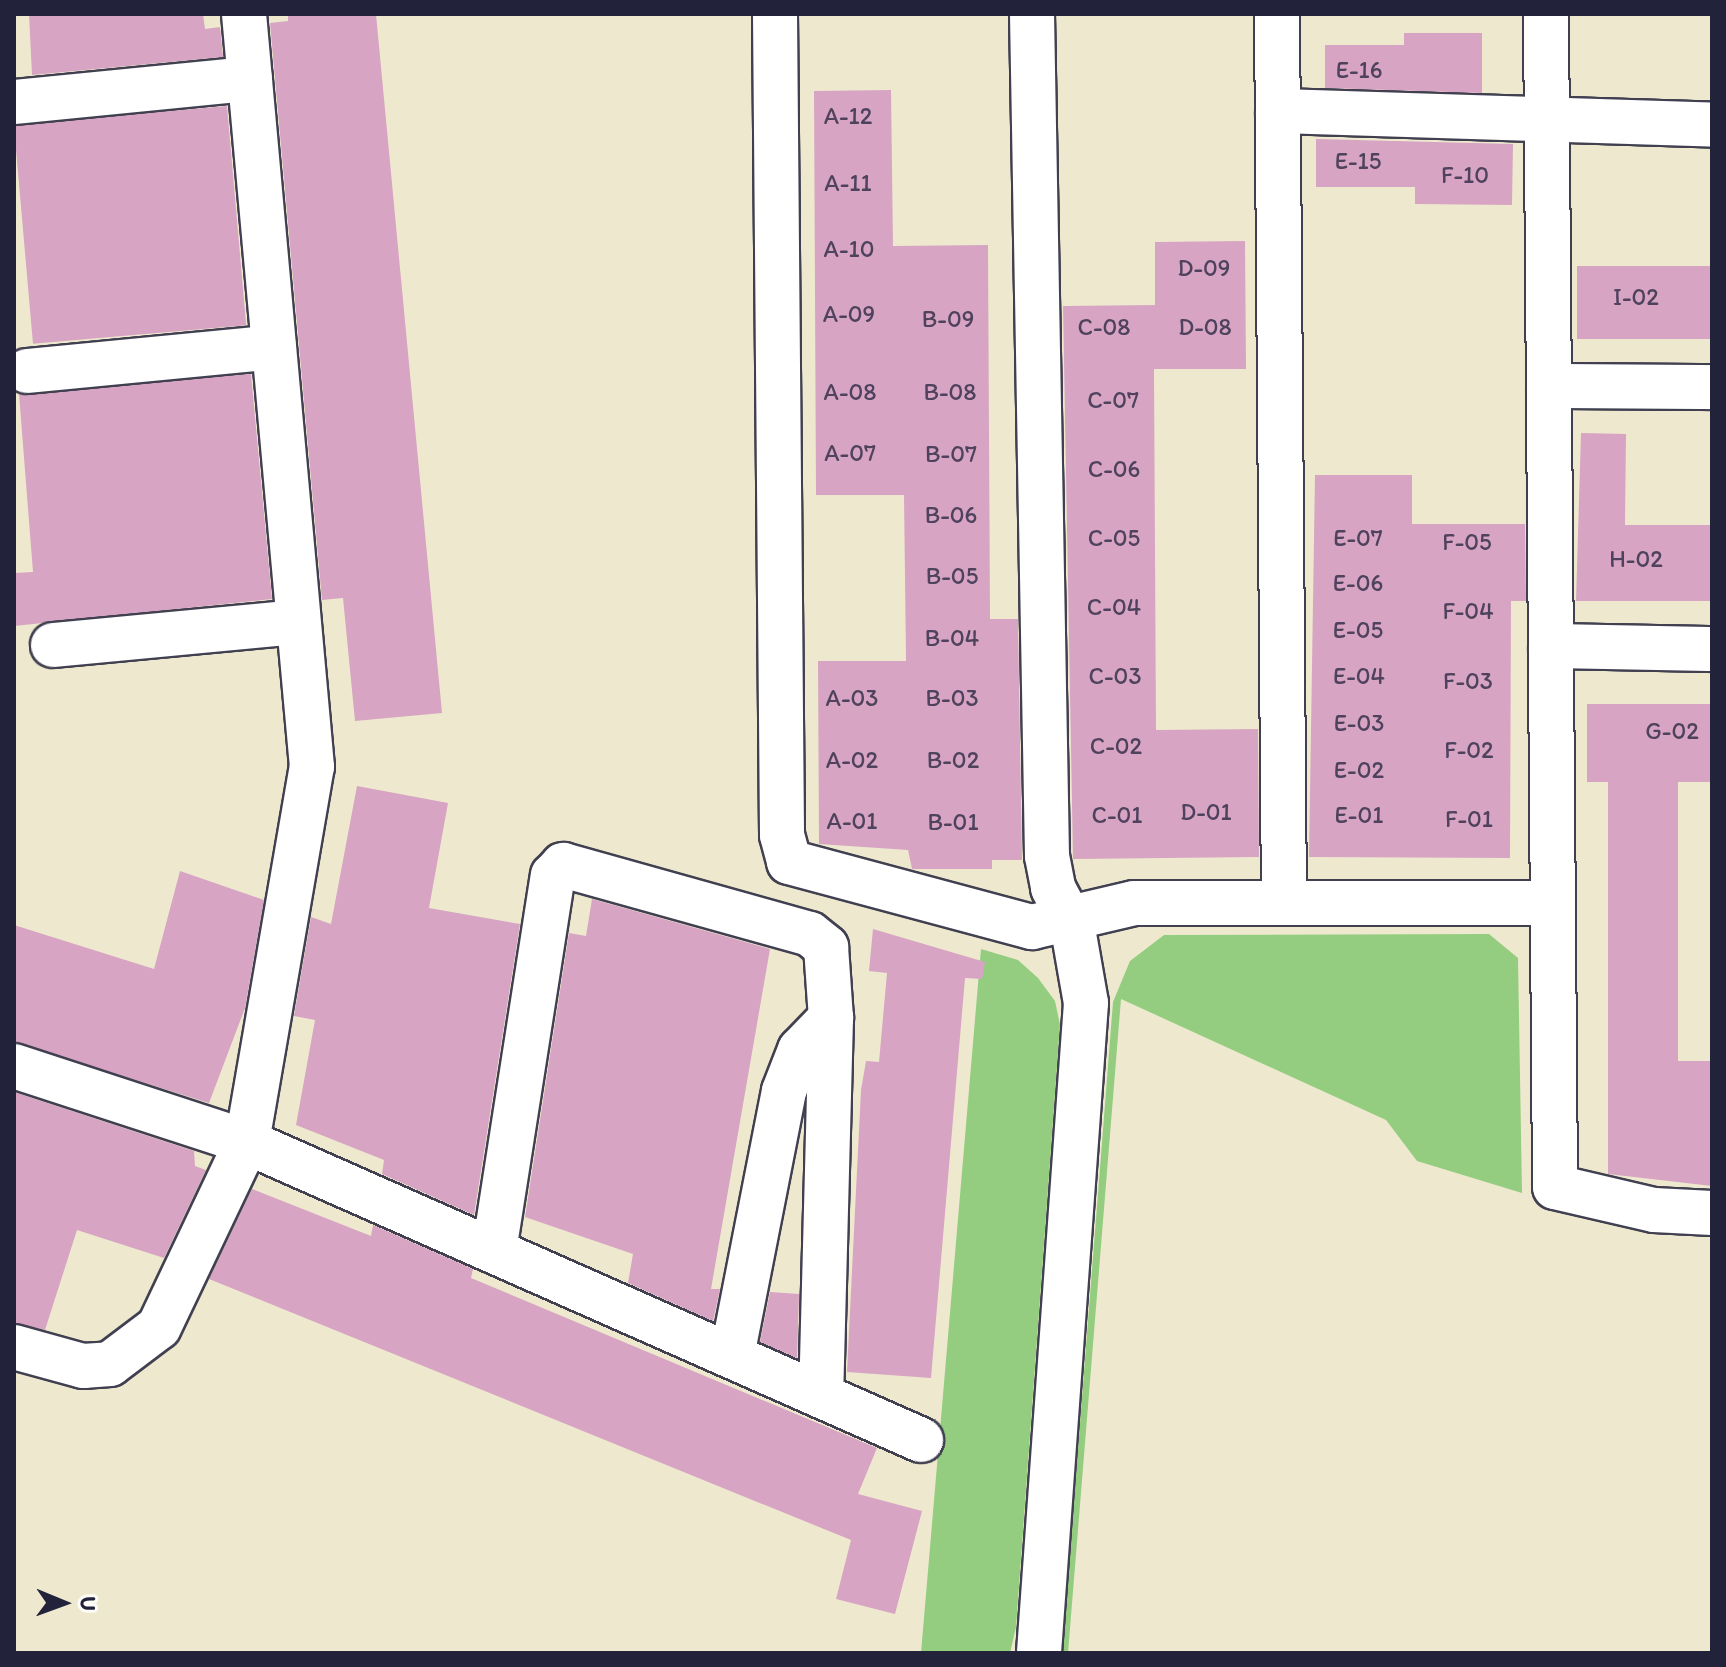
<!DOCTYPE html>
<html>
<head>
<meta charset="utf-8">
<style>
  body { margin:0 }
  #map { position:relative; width:1726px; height:1667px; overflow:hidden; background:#eee9ce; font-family:Itim,sans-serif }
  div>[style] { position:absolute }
  .green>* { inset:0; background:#94cd80 }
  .building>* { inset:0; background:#d7a4c3; transform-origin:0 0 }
  .roads { filter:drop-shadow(2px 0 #414051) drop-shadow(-2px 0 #414051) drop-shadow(0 2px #414051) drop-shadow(0 -2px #414051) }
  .street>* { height:44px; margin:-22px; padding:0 22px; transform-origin:22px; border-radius:22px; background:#fff }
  span { translate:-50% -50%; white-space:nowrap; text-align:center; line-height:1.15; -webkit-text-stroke:6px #fdfcf7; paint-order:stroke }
  .number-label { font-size:24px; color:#4f425d }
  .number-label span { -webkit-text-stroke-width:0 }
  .frame { position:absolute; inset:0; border:16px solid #22223b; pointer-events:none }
  .north { position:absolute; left:24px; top:1563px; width:80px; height:80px; -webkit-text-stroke:6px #fdfcf7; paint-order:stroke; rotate:91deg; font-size:22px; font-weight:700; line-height:32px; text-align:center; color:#22223b }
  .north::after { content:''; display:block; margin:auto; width:28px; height:36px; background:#22223b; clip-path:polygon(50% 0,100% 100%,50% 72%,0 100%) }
</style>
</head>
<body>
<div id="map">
  <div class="green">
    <div style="clip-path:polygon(1489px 934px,1518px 958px,1522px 1193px,1417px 1161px,1386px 1120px,1121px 999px,1068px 1653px,1062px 1653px,1113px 1002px,1130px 961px,1164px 935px)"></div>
    <div style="clip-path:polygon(981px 949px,1018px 960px,1038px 978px,1055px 1001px,1060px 1025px,1016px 1627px,1010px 1653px,921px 1653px)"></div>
  </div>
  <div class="building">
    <div style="clip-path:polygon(29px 14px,203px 14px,205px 29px,220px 27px,223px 57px,32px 75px)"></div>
    <div style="clip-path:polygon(288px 14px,376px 14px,442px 713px,355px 721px,343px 598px,322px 600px,270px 23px,288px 21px)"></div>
    <div style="clip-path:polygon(1404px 33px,1482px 33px,1482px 93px,1325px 88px,1325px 45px,1404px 45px)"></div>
    <div style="clip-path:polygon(891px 90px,893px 246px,988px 245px,990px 619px,1018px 619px,1022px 860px,992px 860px,992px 869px,912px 869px,908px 850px,819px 844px,818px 661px,906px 661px,904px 495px,816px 495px,814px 91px)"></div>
    <div style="left:227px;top:106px;width:220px;height:214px;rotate:85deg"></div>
    <div style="clip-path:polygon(1316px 139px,1513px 144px,1512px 205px,1415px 204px,1415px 187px,1316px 187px)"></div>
    <div style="clip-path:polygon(1245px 241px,1246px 369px,1154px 369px,1156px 730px,1258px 729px,1259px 857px,1073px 859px,1063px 306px,1155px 305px,1155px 242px)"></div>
    <div style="left:1577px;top:266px;width:135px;height:73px"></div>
    <div style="clip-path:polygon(251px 374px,272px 599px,14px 626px,14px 573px,33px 572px,19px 394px)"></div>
    <div style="clip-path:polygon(1581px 433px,1626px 434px,1625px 525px,1712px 525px,1712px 601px,1576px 601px)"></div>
    <div style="clip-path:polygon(1315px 475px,1412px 475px,1412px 524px,1525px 524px,1526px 601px,1511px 601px,1510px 858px,1309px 857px)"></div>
    <div style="clip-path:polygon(1587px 704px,1712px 704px,1712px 782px,1678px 782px,1678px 1061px,1712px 1061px,1712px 1186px,1608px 1174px,1608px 782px,1587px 782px)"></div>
    <div style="clip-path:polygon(357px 786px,448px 803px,429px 908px,520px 924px,474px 1215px,382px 1174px,384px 1160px,296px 1125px,315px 1020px,294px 1016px,311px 917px,331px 924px)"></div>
    <div style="clip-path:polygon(180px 871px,264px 900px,245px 1008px,209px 1103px,14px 1042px,14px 925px,154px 969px)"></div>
    <div style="clip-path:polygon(592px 899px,770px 949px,711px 1289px,720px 1289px,713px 1321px,628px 1283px,633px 1254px,525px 1217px,569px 933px,586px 936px)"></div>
    <div style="clip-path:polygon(873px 929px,985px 962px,982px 979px,965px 978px,931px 1378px,847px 1372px,861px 1090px,866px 1061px,879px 1062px,887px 973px,869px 971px)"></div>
    <div style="clip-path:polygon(14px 1092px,194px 1151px,195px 1166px,206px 1170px,164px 1258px,77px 1230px,45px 1330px,14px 1323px)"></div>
    <div style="clip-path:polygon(252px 1189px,371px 1236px,373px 1225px,473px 1269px,471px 1278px,877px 1448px,858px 1494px,922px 1511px,895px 1614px,836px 1599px,851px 1540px,209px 1279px)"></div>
    <div style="clip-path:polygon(770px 1292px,799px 1294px,797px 1358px,760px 1342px)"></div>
  </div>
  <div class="roads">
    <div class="street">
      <div style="left:775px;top:14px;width:821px;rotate:89.51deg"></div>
      <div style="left:782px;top:835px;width:28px;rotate:75deg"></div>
      <div style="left:789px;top:862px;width:252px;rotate:15deg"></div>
      <div style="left:1032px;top:927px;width:105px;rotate:-13.2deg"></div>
      <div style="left:1134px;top:903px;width:419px"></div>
      <div style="left:1032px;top:14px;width:842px;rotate:88.98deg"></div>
      <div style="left:1047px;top:856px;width:33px;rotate:79deg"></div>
      <div style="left:1053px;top:888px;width:40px;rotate:62deg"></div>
      <div style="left:1072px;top:923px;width:81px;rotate:80.1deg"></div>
      <div style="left:1086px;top:1003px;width:652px;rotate:94.14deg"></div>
      <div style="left:1277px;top:14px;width:889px;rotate:89.55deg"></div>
      <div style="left:1546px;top:14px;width:1173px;rotate:89.56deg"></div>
      <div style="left:1555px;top:1187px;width:102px;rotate:13.1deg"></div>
      <div style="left:1654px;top:1210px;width:58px;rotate:3deg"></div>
      <div style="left:14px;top:102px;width:237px;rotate:-5.6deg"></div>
      <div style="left:1278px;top:111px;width:434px;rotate:1.8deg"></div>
      <div style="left:27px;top:371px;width:248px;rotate:-5.5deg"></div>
      <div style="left:1549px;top:386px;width:163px;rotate:0.4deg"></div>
      <div style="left:53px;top:645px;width:246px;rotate:-5.4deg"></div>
      <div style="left:1551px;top:646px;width:161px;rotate:1.1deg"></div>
      <div style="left:14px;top:1066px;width:245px;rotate:18.1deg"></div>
      <div style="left:247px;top:1142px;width:737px;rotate:23.85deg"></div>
      <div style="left:494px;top:1251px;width:380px;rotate:-81.1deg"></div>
      <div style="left:553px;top:876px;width:15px;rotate:-48deg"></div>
      <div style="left:563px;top:865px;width:256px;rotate:15.6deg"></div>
      <div style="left:810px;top:934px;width:21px;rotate:39deg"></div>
      <div style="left:826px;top:947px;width:71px;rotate:86deg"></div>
      <div style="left:831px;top:1018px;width:378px;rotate:91.5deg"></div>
      <div style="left:14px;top:1347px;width:72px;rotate:15.4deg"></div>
      <div style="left:83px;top:1366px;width:27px;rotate:-4deg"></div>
      <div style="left:110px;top:1364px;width:61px;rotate:-37.1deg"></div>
      <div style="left:159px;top:1327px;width:205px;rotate:-64.6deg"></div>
      <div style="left:247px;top:1142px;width:381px;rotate:-80.2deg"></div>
      <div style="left:312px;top:767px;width:756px;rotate:-95.16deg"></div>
      <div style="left:732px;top:1356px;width:270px;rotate:-78.9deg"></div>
      <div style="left:784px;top:1091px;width:44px;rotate:-68.7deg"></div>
      <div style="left:800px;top:1050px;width:45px;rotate:-45.9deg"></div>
    </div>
  </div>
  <div class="number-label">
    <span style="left:1359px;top:70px">E-16</span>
    <span style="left:848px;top:116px">A-12</span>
    <span style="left:1358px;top:161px">E-15</span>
    <span style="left:1465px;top:175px">F-10</span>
    <span style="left:848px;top:183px">A-11</span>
    <span style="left:849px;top:249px">A-10</span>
    <span style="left:1204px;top:268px">D-09</span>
    <span style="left:1636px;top:297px">I-02</span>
    <span style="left:849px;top:314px">A-09</span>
    <span style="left:948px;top:319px">B-09</span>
    <span style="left:1104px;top:327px">C-08</span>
    <span style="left:1205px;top:327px">D-08</span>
    <span style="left:850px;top:392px">A-08</span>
    <span style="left:950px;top:392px">B-08</span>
    <span style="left:1113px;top:400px">C-07</span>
    <span style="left:850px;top:453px">A-07</span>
    <span style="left:951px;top:454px">B-07</span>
    <span style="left:1114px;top:469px">C-06</span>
    <span style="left:951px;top:515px">B-06</span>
    <span style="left:1114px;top:538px">C-05</span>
    <span style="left:1358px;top:538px">E-07</span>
    <span style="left:1467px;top:542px">F-05</span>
    <span style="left:1636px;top:559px">H-02</span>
    <span style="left:952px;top:576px">B-05</span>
    <span style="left:1358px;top:583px">E-06</span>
    <span style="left:1114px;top:607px">C-04</span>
    <span style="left:1468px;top:611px">F-04</span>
    <span style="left:1358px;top:630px">E-05</span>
    <span style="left:952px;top:638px">B-04</span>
    <span style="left:1115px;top:676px">C-03</span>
    <span style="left:1359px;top:676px">E-04</span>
    <span style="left:1468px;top:681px">F-03</span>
    <span style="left:852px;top:698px">A-03</span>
    <span style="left:952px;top:698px">B-03</span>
    <span style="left:1359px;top:723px">E-03</span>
    <span style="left:1672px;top:731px">G-02</span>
    <span style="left:1116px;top:746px">C-02</span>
    <span style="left:1469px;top:750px">F-02</span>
    <span style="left:852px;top:760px">A-02</span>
    <span style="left:953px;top:760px">B-02</span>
    <span style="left:1359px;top:770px">E-02</span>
    <span style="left:1206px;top:812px">D-01</span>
    <span style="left:1117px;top:815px">C-01</span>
    <span style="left:1359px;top:815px">E-01</span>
    <span style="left:1469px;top:819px">F-01</span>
    <span style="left:852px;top:821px">A-01</span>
    <span style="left:953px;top:822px">B-01</span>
  </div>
  <div class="frame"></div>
  <div class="north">U</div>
</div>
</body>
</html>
